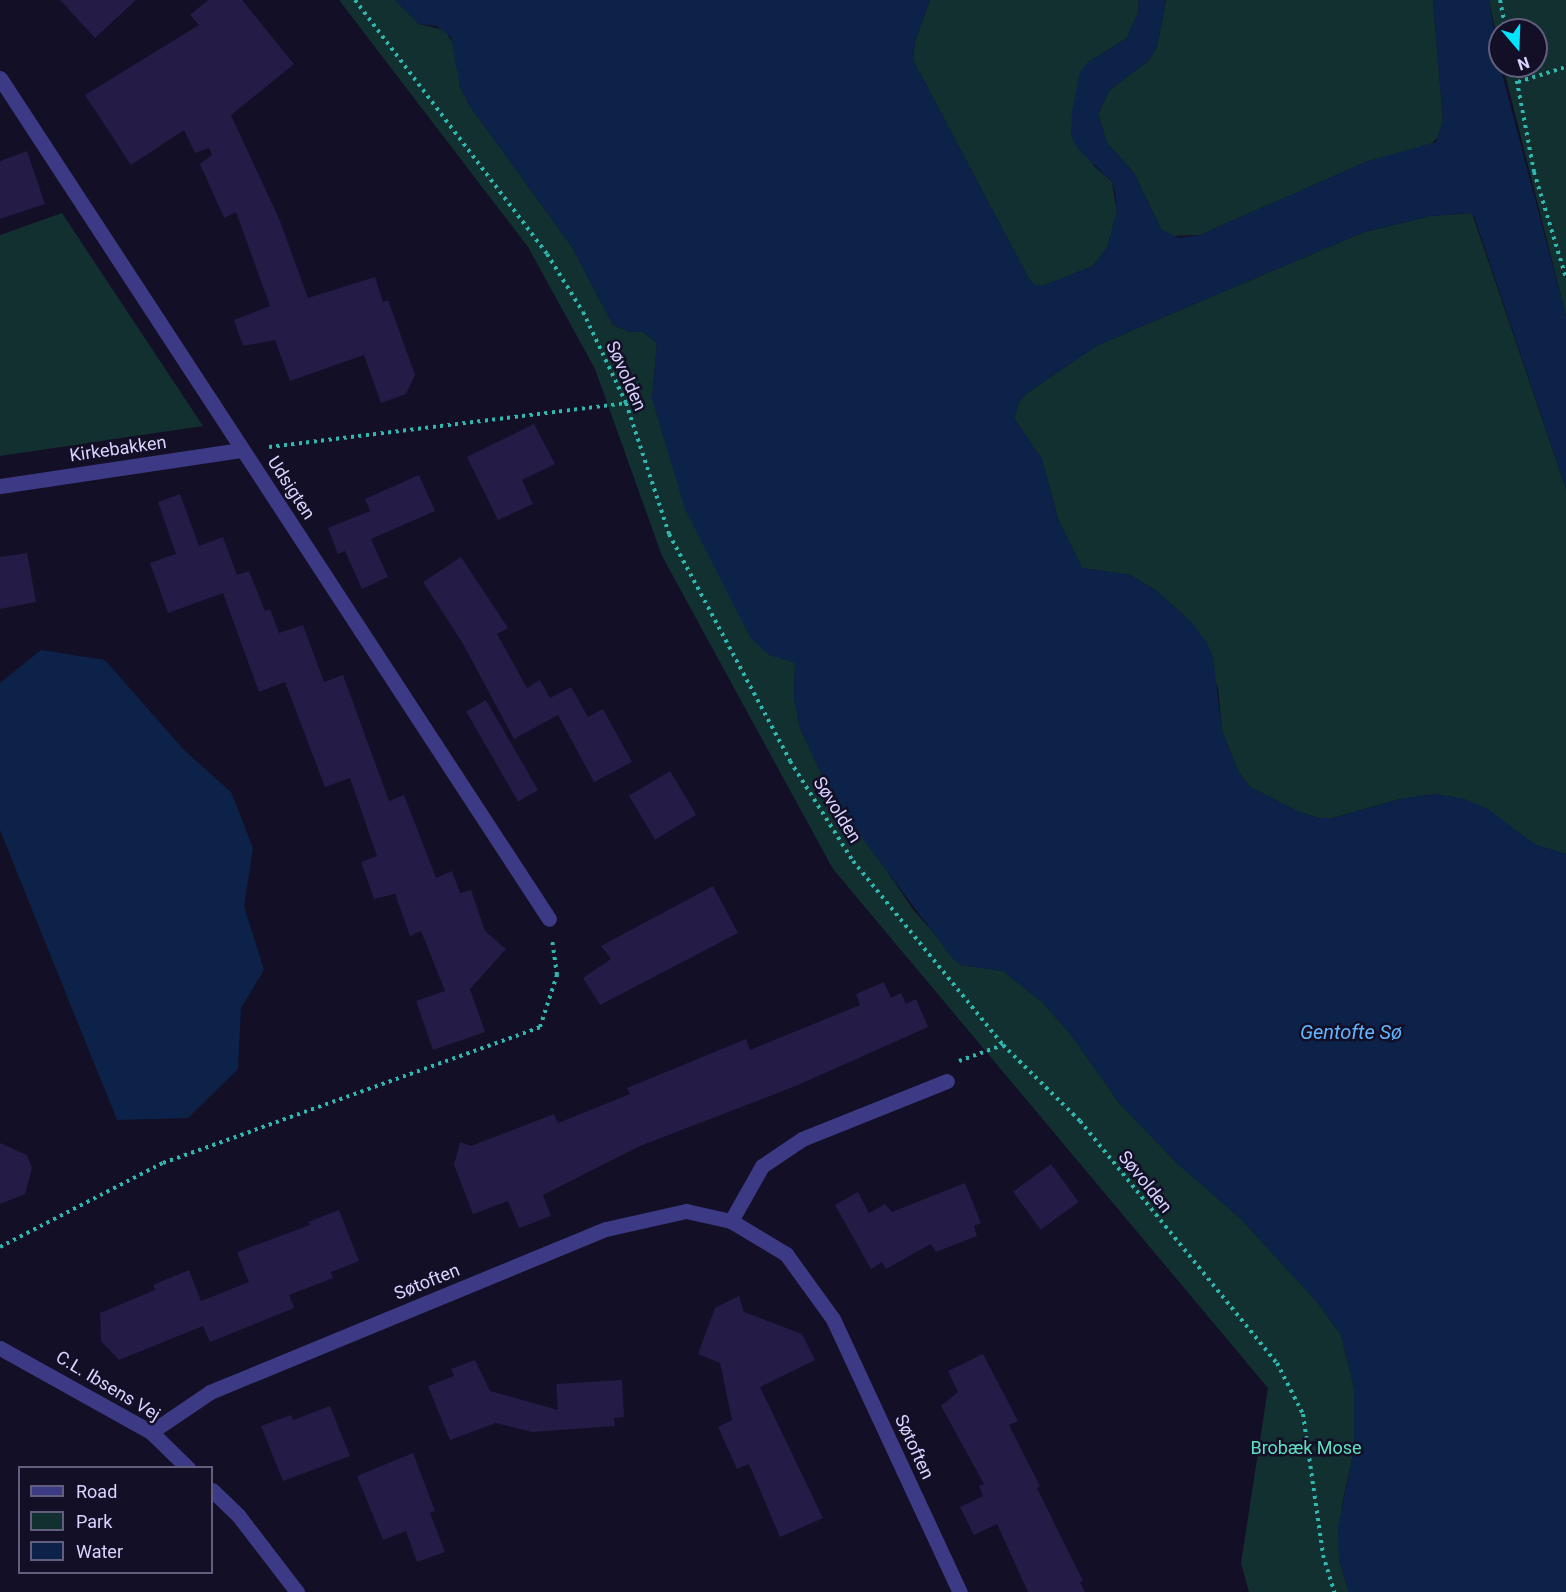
<!DOCTYPE html>
<html>
<head>
<meta charset="utf-8">
<style>
  body { margin:0 }
  #map { position:relative; width:1566px; height:1592px; overflow:hidden; background:#130f26; font-family:Roboto,sans-serif }
  div>[style] { position:absolute }
  .green>* { inset:0; background:#12302f }
  .water>* { inset:0; background:#0c2248 }
  .building>* { inset:0; background:#241b47; transform-origin:0 0 }
  .path>* { height:4px; margin-top:-2px; transform-origin:0; background:repeating-linear-gradient(90deg,#2fb8b0 0 3px,transparent 0 7.5px) }
  .minor>* { height:15px; margin:-7.5px; padding:0 7.5px; transform-origin:7.5px; border-radius:7.5px; background:#3d3a85 }
  span { translate:-50% -50%; white-space:nowrap; text-align:center; line-height:1.15; -webkit-text-stroke:5px #130f26; paint-order:stroke }
  .street-label { font-size:18px; color:#d9d4ff }
  .park-label { font-size:18px; color:#5fe0c0 }
  .water-label { font-size:20px; color:#62b6ff; font-style:italic }
  .legend { position:absolute; left:18px; top:1466px; width:195px; height:108px; box-sizing:border-box; background:#130f26; border:2px solid #625e7d; margin:0; padding:8px 10px; list-style:none; font-size:18px; color:#d9d4ff }
  .legend li { display:flex; align-items:center; gap:12px; height:30px }
  .legend b { width:30px; border:2px solid #625e7d }
  .north { position:absolute; left:1488px; top:18px; width:60px; height:60px; box-sizing:border-box; background:#130f26; border:2px solid #625e7d; border-radius:50%; rotate:161deg; font-size:16px; font-weight:700; line-height:24px; text-align:center; color:#d9d4ff }
  .north::after { content:''; display:block; margin:auto; width:21px; height:27px; background:#00e5ff; clip-path:polygon(50% 0,100% 100%,50% 72%,0 100%) }
</style>
</head>
<body>
<div id="map">
  <div class="green">
    <div style="clip-path:polygon(339px 0,395px 0,419px 24px,445px 30px,455px 47px,460px 87px,470px 106px,572px 247px,613px 325px,630px 332px,643px 332px,657px 343px,652px 399px,783px 657px,795px 663px,794px 697px,800px 728px,822px 775px,912px 908px,961px 965px,1003px 971px,1042px 1002px,1069px 1032px,1120px 1104px,1177px 1163px,1241px 1219px,1318px 1303px,1341px 1335px,1354px 1387px,1354px 1450px,1342px 1505px,1339px 1560px,1349px 1592px,1249px 1592px,1241px 1563px,1268px 1388px,833px 869px,662px 556px,595px 369px,528px 247px)"></div>
    <div style="clip-path:polygon(930px 0,1139px 0,1138px 13px,1127px 38px,1087px 63px,1093px 165px,1112px 182px,1117px 212px,1107px 248px,1093px 266px,1045px 285px,1035px 285px,1029px 279px,913px 60px,915px 41px)"></div>
    <div style="clip-path:polygon(1166px 0,1433px 0,1443px 120px,1439px 137px,1427px 147px,1368px 161px,1200px 235px,1169px 236px,1161px 229px,1134px 173px,1107px 143px,1098px 114px,1110px 90px,1148px 61px,1157px 47px)"></div>
    <div style="clip-path:polygon(1489px 0,1566px 0,1566px 316px,1503px 66px,1536px 66px,1536px 30px,1500px 30px,1500px 54px)"></div>
    <div style="clip-path:polygon(62px 213px,203px 426px,0 456px,0 235px)"></div>
    <div style="clip-path:polygon(1472px 213px,1566px 489px,1566px 854px,1536px 845px,1464px 799px,1435px 794px,1400px 799px,1333px 818px,1319px 818px,1299px 812px,1250px 787px,1239px 773px,1222px 731px,1218px 688px,1193px 624px,1157px 591px,1130px 575px,1082px 568px,1058px 519px,1042px 459px,1014px 418px,1019px 402px,1027px 393px,1098px 345px,1364px 232px,1431px 216px)"></div>
  </div>
  <div class="water">
    <div style="clip-path:polygon(395px 0,930px 0,915px 41px,913px 60px,1029px 279px,1035px 285px,1045px 285px,1093px 266px,1107px 248px,1117px 212px,1115px 191px,1112px 182px,1077px 148px,1071px 135px,1072px 111px,1080px 72px,1087px 63px,1127px 38px,1138px 13px,1139px 0,1166px 0,1157px 47px,1148px 61px,1110px 90px,1098px 114px,1107px 143px,1134px 173px,1161px 229px,1179px 238px,1200px 235px,1368px 161px,1436px 142px,1443px 120px,1433px 0,1489px 0,1500px 66px,1566px 316px,1566px 489px,1474px 216px,1470px 213px,1431px 216px,1364px 232px,1098px 345px,1027px 393px,1019px 402px,1014px 418px,1042px 459px,1058px 519px,1082px 568px,1130px 575px,1157px 591px,1193px 624px,1207px 643px,1213px 657px,1222px 731px,1239px 773px,1250px 787px,1299px 812px,1319px 818px,1333px 818px,1400px 799px,1435px 794px,1464px 799px,1487px 808px,1536px 845px,1566px 854px,1566px 1592px,1349px 1592px,1339px 1560px,1338px 1527px,1354px 1450px,1354px 1387px,1341px 1335px,1318px 1303px,1241px 1219px,1177px 1163px,1120px 1104px,1069px 1032px,1042px 1002px,1003px 971px,961px 965px,953px 959px,865px 842px,822px 775px,800px 728px,794px 697px,795px 663px,769px 655px,750px 637px,685px 509px,652px 399px,657px 343px,643px 332px,631px 332px,613px 325px,572px 247px,470px 106px,460px 87px,451px 37px,437px 26px,419px 24px)"></div>
    <div style="clip-path:polygon(41px 650px,105px 660px,184px 750px,231px 792px,253px 848px,244px 906px,264px 970px,241px 1008px,238px 1069px,188px 1118px,117px 1120px,0 830px,0 683px)"></div>
  </div>
  <div class="building">
    <div style="clip-path:polygon(60px 0,136px 0,95px 38px)"></div>
    <div style="clip-path:polygon(208px 0,242px 0,294px 64px,231px 115px,280px 221px,308px 298px,375px 277px,383px 302px,388px 300px,415px 375px,406px 394px,381px 403px,364px 355px,290px 381px,275px 340px,243px 346px,234px 320px,270px 306px,236px 212px,224px 218px,200px 164px,212px 155px,209px 148px,195px 153px,184px 130px,131px 165px,85px 95px,199px 25px,190px 15px)"></div>
    <div style="clip-path:polygon(27px 151px,45px 204px,0 219px,0 161px)"></div>
    <div style="clip-path:polygon(534px 424px,555px 464px,522px 480px,533px 504px,498px 520px,467px 457px)"></div>
    <div style="clip-path:polygon(419px 475px,435px 511px,371px 539px,388px 577px,362px 589px,345px 551px,338px 554px,328px 528px,370px 511px,365px 499px)"></div>
    <div style="clip-path:polygon(180px 494px,199px 546px,223px 537px,237px 575px,249px 571px,265px 611px,270px 609px,279px 633px,303px 625px,324px 682px,343px 675px,389px 801px,404px 795px,436px 878px,452px 871px,460px 893px,471px 890px,485px 931px,506px 949px,470px 989px,485px 1032px,433px 1050px,416px 1001px,445px 991px,421px 931px,410px 936px,395px 894px,374px 899px,361px 862px,377px 856px,350px 778px,325px 787px,285px 682px,259px 692px,223px 593px,168px 613px,150px 563px,176px 554px,158px 502px)"></div>
    <div style="clip-path:polygon(27px 553px,36px 602px,0 609px,0 557px)"></div>
    <div style="clip-path:polygon(461px 557px,508px 628px,497px 634px,527px 688px,540px 680px,550px 698px,571px 687px,588px 717px,603px 709px,632px 762px,594px 782px,558px 715px,514px 739px,462px 642px,423px 582px)"></div>
    <div style="left:486px;top:700px;width:104px;height:23px;rotate:60deg"></div>
    <div style="left:670px;top:771px;width:51px;height:48px;rotate:59deg"></div>
    <div style="clip-path:polygon(713px 886px,738px 933px,600px 1005px,583px 978px,611px 959px,601px 946px)"></div>
    <div style="clip-path:polygon(884px 982px,891px 998px,901px 993px,906px 1004px,916px 999px,928px 1027px,798px 1085px,640px 1146px,543px 1195px,551px 1216px,519px 1228px,508px 1201px,473px 1214px,454px 1165px,460px 1142px,471px 1146px,554px 1114px,558px 1123px,630px 1094px,627px 1088px,746px 1039px,750px 1050px,860px 1005px,856px 994px)"></div>
    <div style="clip-path:polygon(0 1143px,27px 1155px,32px 1168px,25px 1194px,0 1204px)"></div>
    <div style="left:1051px;top:1164px;width:47px;height:47px;rotate:54deg"></div>
    <div style="clip-path:polygon(965px 1183px,981px 1223px,974px 1226px,977px 1236px,936px 1252px,931px 1244px,886px 1269px,882px 1262px,871px 1269px,835px 1205px,858px 1192px,869px 1213px,885px 1204px,892px 1212px)"></div>
    <div style="clip-path:polygon(339px 1210px,359px 1261px,331px 1272px,333px 1278px,289px 1295px,294px 1308px,210px 1342px,203px 1326px,119px 1360px,101px 1341px,100px 1313px,155px 1290px,153px 1285px,189px 1270px,201px 1301px,249px 1282px,237px 1252px,310px 1225px,308px 1222px)"></div>
    <div style="clip-path:polygon(739px 1296px,744px 1312px,802px 1334px,815px 1360px,760px 1387px,823px 1518px,780px 1537px,749px 1464px,737px 1469px,718px 1427px,732px 1420px,720px 1363px,698px 1354px,715px 1308px)"></div>
    <div style="clip-path:polygon(983px 1354px,1018px 1421px,1009px 1425px,1040px 1486px,1037px 1488px,1083px 1581px,1080px 1582px,1085px 1592px,1028px 1592px,997px 1524px,974px 1535px,960px 1507px,983px 1496px,979px 1486px,984px 1484px,941px 1406px,958px 1392px,948px 1371px)"></div>
    <div style="clip-path:polygon(475px 1360px,490px 1391px,558px 1410px,556px 1384px,622px 1380px,624px 1417px,614px 1418px,615px 1426px,532px 1432px,496px 1423px,450px 1440px,428px 1386px,454px 1376px,451px 1369px)"></div>
    <div style="clip-path:polygon(330px 1406px,350px 1456px,283px 1481px,261px 1426px,291px 1415px,293px 1420px)"></div>
    <div style="clip-path:polygon(413px 1453px,435px 1511px,430px 1513px,445px 1552px,417px 1562px,406px 1531px,383px 1540px,357px 1476px)"></div>
  </div>
  <div class="path">
    <div style="left:355px;top:0;width:318px;rotate:52.9deg"></div>
    <div style="left:547px;top:254px;width:68px;rotate:58.2deg"></div>
    <div style="left:583px;top:312px;width:101px;rotate:64.7deg"></div>
    <div style="left:626px;top:403px;width:138px;rotate:71.8deg"></div>
    <div style="left:669px;top:534px;width:257px;rotate:61.9deg"></div>
    <div style="left:790px;top:761px;width:118px;rotate:57.8deg"></div>
    <div style="left:853px;top:861px;width:237px;rotate:50.8deg"></div>
    <div style="left:1003px;top:1045px;width:108px;rotate:44.6deg"></div>
    <div style="left:1080px;top:1121px;width:312px;rotate:50.9deg"></div>
    <div style="left:1277px;top:1363px;width:57px;rotate:63deg"></div>
    <div style="left:1303px;top:1414px;width:142px;rotate:81.9deg"></div>
    <div style="left:1323px;top:1555px;width:39px;rotate:73deg"></div>
    <div style="left:1500px;top:0;width:31px;rotate:79deg"></div>
    <div style="left:1514px;top:66px;width:108px;rotate:79.3deg"></div>
    <div style="left:1534px;top:172px;width:111px;rotate:73.2deg"></div>
    <div style="left:1518px;top:82px;width:50px;rotate:-17.4deg"></div>
    <div style="left:269px;top:447px;width:360px;rotate:-7deg"></div>
    <div style="left:959px;top:1061px;width:47px;rotate:-20deg"></div>
    <div style="left:0;top:1247px;width:183px;rotate:-27.3deg"></div>
    <div style="left:163px;top:1163px;width:401px;rotate:-19.8deg"></div>
    <div style="left:540px;top:1027px;width:55px;rotate:-71.9deg"></div>
    <div style="left:557px;top:975px;width:34px;rotate:-98deg"></div>
  </div>
  <div class="minor">
    <div style="left:0;top:78px;width:1004px;rotate:56.86deg"></div>
    <div style="left:0;top:486px;width:245px;rotate:-8.5deg"></div>
    <div style="left:731px;top:1221px;width:63px;rotate:-60.6deg"></div>
    <div style="left:762px;top:1166px;width:48px;rotate:-34deg"></div>
    <div style="left:802px;top:1139px;width:156px;rotate:-21.8deg"></div>
    <div style="left:0;top:1348px;width:173px;rotate:29.1deg"></div>
    <div style="left:151px;top:1432px;width:52px;rotate:44.2deg"></div>
    <div style="left:151px;top:1432px;width:71px;rotate:-34.1deg"></div>
    <div style="left:210px;top:1392px;width:428px;rotate:-22.4deg"></div>
    <div style="left:606px;top:1229px;width:82px;rotate:-12.7deg"></div>
    <div style="left:686px;top:1211px;width:46px;rotate:12.5deg"></div>
    <div style="left:731px;top:1221px;width:64px;rotate:31deg"></div>
    <div style="left:786px;top:1254px;width:80px;rotate:54.1deg"></div>
    <div style="left:833px;top:1319px;width:301px;rotate:65.1deg"></div>
    <div style="left:212px;top:1490px;width:36px;rotate:44deg"></div>
    <div style="left:238px;top:1515px;width:97px;rotate:52.5deg"></div>
  </div>
  <div class="street-label">
    <span style="left:626px;top:376px;rotate:66deg">Søvolden</span>
    <span style="left:118px;top:449px;rotate:-8deg">Kirkebakken</span>
    <span style="left:291px;top:488px;rotate:57deg">Udsigten</span>
    <span style="left:837px;top:810px;rotate:58deg">Søvolden</span>
    <span style="left:1145px;top:1182px;rotate:51deg">Søvolden</span>
    <span style="left:427px;top:1282px;rotate:-22deg">Søtoften</span>
    <span style="left:108px;top:1386px;rotate:31deg">C.L. Ibsens Vej</span>
    <span style="left:914px;top:1447px;rotate:65deg">Søtoften</span>
  </div>
  <div class="park-label">
    <span style="left:1306px;top:1448px">Brobæk Mose</span>
  </div>
  <div class="water-label">
    <span style="left:1351px;top:1032px">Gentofte Sø</span>
  </div>
  <ul class="legend">
  <li><b style="height:8px;background:#3d3a85"></b>Road</li>
  <li><b style="height:16px;background:#12302f"></b>Park</li>
  <li><b style="height:16px;background:#0c2248"></b>Water</li>
  </ul>
  <div class="north">N</div>
</div>
</body>
</html>
